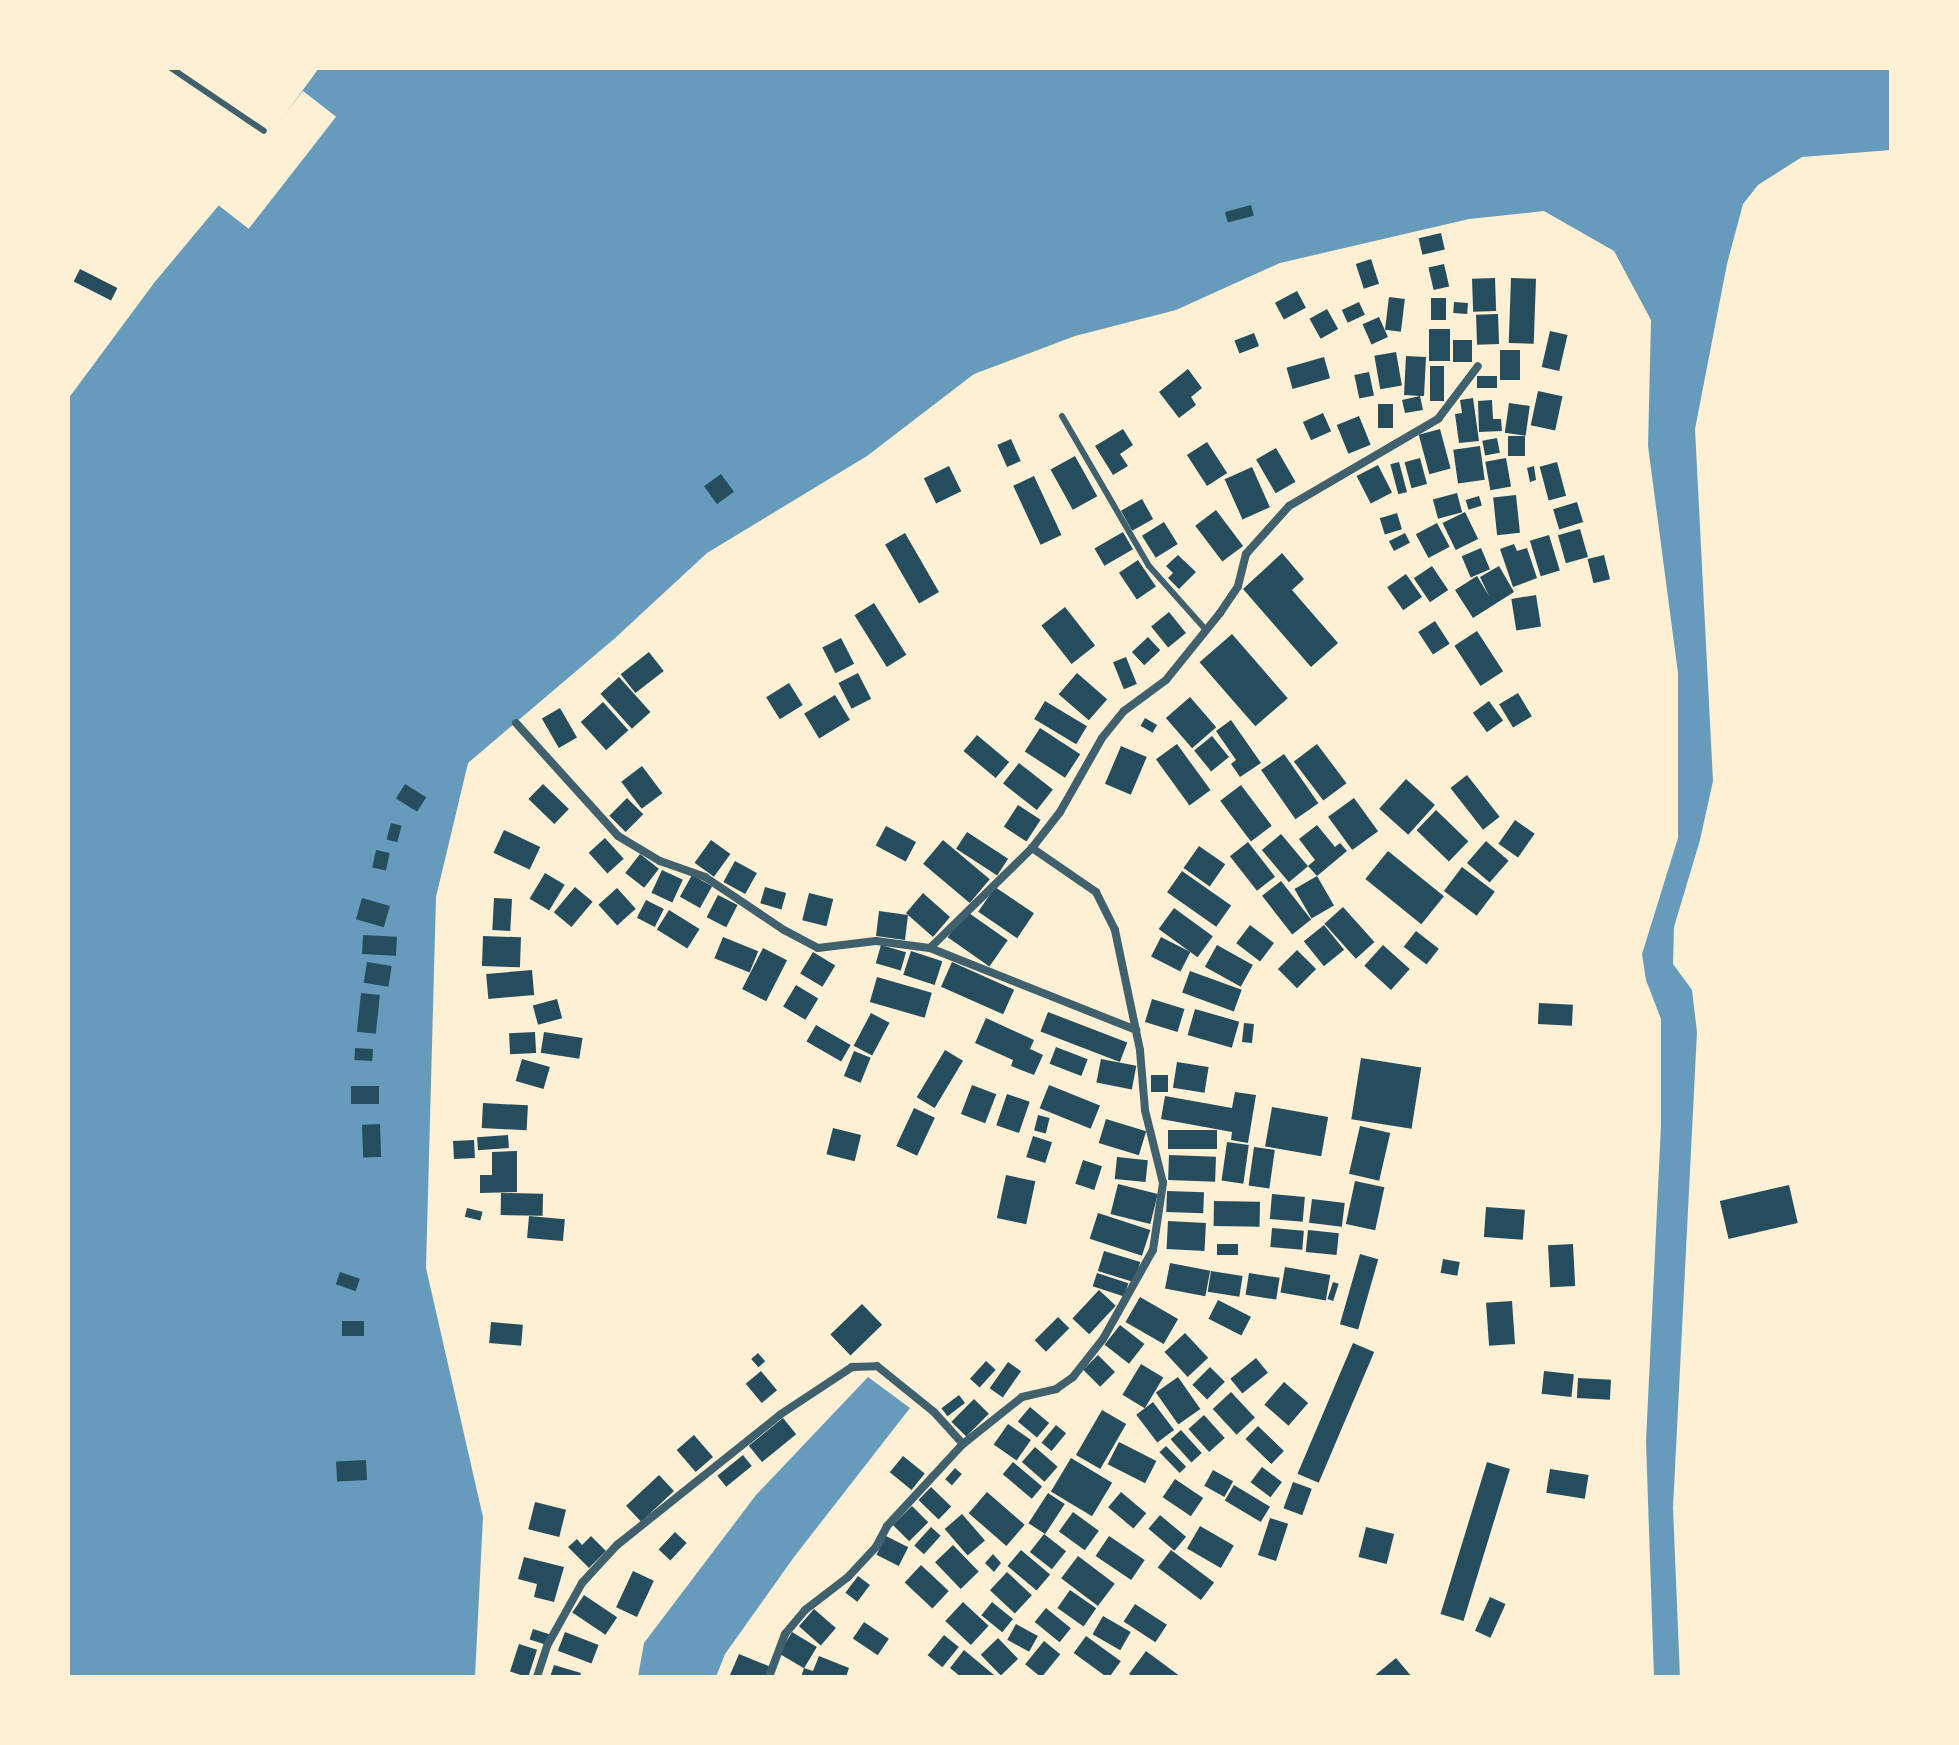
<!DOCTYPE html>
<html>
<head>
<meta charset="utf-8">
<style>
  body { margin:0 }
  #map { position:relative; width:1959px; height:1745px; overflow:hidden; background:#fdf0d5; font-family:Manrope,sans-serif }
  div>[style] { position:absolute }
  .water>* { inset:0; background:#669bbc }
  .pier>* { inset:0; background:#fdf0d5; transform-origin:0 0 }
  .building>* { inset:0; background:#264d5e; transform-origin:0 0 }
  .service>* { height:6px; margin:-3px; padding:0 3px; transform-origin:3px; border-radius:3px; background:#3f606c }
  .minor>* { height:8px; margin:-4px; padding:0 4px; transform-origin:4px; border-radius:4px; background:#3f606c }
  span { translate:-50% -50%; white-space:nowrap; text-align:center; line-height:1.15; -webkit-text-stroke:7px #fdf0d5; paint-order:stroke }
  .frame { position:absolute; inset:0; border:70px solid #fdf0d5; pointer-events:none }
</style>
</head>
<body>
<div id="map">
  <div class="water">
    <div style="clip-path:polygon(319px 68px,1891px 68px,1891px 150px,1802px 157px,1758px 185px,1743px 204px,1727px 264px,1695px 429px,1713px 781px,1700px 840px,1674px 927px,1673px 964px,1692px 990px,1697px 1032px,1673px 1508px,1680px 1677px,1654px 1677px,1646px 1442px,1661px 1125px,1661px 1019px,1646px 980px,1642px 954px,1678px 838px,1678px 673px,1648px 446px,1651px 320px,1614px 251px,1544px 211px,1469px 219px,1280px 263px,1176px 310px,1075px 336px,974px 374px,867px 456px,707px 553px,614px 639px,468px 763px,436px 897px,426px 1268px,483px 1517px,475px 1677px,68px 1677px,68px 399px,154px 283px,219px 205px)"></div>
    <div style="clip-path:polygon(868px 1377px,910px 1408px,794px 1557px,725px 1654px,716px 1677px,638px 1677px,644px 1643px,756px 1495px)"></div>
  </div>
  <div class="pier">
    <div style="left:303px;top:91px;width:42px;height:142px;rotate:38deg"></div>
  </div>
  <div class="building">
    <div style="left:1251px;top:205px;width:11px;height:27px;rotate:75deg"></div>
    <div style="left:1441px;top:233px;width:17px;height:23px;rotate:77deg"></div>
    <div style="left:1371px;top:259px;width:26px;height:16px;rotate:72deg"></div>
    <div style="left:1444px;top:264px;width:23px;height:16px;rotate:77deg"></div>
    <div style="left:80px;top:269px;width:42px;height:14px;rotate:27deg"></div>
    <div style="left:1495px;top:278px;width:33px;height:23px;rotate:88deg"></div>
    <div style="left:1511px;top:278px;width:25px;height:65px;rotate:2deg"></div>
    <div style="left:1297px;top:291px;width:19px;height:25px;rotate:62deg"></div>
    <div style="left:1389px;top:297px;width:16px;height:33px;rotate:7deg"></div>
    <div style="left:1431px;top:298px;width:15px;height:22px"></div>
    <div style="left:1359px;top:302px;width:14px;height:19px;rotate:65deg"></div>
    <div style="left:1454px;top:302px;width:14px;height:11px;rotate:4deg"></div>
    <div style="left:1327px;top:309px;width:23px;height:20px;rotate:61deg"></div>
    <div style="left:1498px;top:314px;width:30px;height:22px;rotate:88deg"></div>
    <div style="left:1379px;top:317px;width:22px;height:18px;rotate:66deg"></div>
    <div style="left:1429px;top:329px;width:21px;height:32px"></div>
    <div style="left:1550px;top:331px;width:18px;height:37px;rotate:13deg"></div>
    <div style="left:1254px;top:333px;width:14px;height:21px;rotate:69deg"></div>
    <div style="left:1453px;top:340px;width:19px;height:22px"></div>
    <div style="left:1500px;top:350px;width:20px;height:30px"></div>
    <div style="left:1396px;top:352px;width:34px;height:22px;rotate:80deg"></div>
    <div style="clip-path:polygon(1406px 356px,1426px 357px,1424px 396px,1420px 396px,1423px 410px,1405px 413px,1402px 400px,1420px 396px,1404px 395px)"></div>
    <div style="left:1324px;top:357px;width:22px;height:39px;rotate:74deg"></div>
    <div style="left:1430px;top:366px;width:14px;height:35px"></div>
    <div style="clip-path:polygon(1188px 369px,1202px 388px,1191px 397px,1196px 405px,1179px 418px,1159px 392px)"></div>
    <div style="left:1369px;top:372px;width:24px;height:15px;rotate:78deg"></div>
    <div style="left:1477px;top:376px;width:20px;height:12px"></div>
    <div style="left:1538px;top:391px;width:25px;height:35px;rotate:12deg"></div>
    <div style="clip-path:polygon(1473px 398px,1479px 441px,1459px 443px,1455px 414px,1462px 413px,1460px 400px)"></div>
    <div style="clip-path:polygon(1492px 400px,1493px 419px,1501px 419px,1502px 431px,1479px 432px,1478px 401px)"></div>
    <div style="left:1509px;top:403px;width:21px;height:30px;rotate:8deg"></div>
    <div style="left:1378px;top:404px;width:15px;height:24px"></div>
    <div style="left:1323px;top:413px;width:20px;height:22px;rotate:66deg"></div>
    <div style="left:1359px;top:416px;width:31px;height:24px;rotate:68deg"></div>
    <div style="clip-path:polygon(1123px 429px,1133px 445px,1120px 454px,1128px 466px,1113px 475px,1095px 446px)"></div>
    <div style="left:1440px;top:429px;width:41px;height:22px;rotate:75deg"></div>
    <div style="left:1508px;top:436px;width:17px;height:20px"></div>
    <div style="left:1497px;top:438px;width:15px;height:15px;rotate:79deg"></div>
    <div style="left:1011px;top:439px;width:24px;height:15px;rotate:66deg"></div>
    <div style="left:1207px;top:442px;width:37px;height:24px;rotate:57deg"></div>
    <div style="left:1480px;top:446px;width:34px;height:27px;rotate:82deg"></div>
    <div style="left:1276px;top:448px;width:39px;height:23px;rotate:60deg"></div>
    <div style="left:1075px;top:456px;width:46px;height:28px;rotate:61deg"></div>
    <div style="left:1420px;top:458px;width:27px;height:16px;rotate:75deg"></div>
    <div style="left:1506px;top:458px;width:29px;height:21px;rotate:80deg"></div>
    <div style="left:1399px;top:462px;width:31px;height:9px;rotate:75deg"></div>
    <div style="left:1557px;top:462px;width:35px;height:18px;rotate:75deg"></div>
    <div style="left:1378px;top:465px;width:31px;height:24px;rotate:63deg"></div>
    <div style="left:949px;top:466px;width:28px;height:28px;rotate:64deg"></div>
    <div style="clip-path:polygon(1534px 466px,1536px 480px,1530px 482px,1527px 468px)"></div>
    <div style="left:1252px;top:467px;width:44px;height:30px;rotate:66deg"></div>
    <div style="left:721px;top:474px;width:22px;height:21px;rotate:54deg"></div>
    <div style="left:1034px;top:476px;width:65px;height:23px;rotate:65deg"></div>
    <div style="left:1457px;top:493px;width:20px;height:25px;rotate:75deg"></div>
    <div style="left:1516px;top:495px;width:38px;height:23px;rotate:84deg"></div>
    <div style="left:1479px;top:496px;width:10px;height:14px;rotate:73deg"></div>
    <div style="left:1142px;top:499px;width:23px;height:24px;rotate:61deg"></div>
    <div style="left:1577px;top:502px;width:21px;height:25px;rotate:73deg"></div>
    <div style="left:1216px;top:510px;width:45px;height:26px;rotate:53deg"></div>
    <div style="left:1465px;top:512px;width:30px;height:25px;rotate:64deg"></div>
    <div style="left:1397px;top:513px;width:17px;height:18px;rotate:73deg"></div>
    <div style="left:1164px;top:522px;width:26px;height:26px;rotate:58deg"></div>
    <div style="left:1437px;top:523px;width:27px;height:24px;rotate:62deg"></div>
    <div style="left:1580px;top:529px;width:29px;height:23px;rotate:74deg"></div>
    <div style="left:1123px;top:532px;width:20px;height:33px;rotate:60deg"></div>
    <div style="left:905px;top:533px;width:68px;height:23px;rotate:60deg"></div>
    <div style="left:1405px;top:533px;width:11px;height:18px;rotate:63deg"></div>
    <div style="left:1549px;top:535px;width:37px;height:20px;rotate:73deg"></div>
    <div style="clip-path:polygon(1514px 544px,1517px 551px,1527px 548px,1537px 578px,1513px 587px,1500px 549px)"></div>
    <div style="left:1481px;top:548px;width:23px;height:21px;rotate:67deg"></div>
    <div style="clip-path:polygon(1282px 553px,1304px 579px,1292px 590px,1338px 643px,1311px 667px,1243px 589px)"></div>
    <div style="clip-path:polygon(1178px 555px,1196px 572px,1179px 589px,1168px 578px,1173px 573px,1166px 566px)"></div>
    <div style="left:1604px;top:555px;width:25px;height:17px;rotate:76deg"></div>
    <div style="left:1138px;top:560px;width:32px;height:23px;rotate:56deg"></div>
    <div style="left:1432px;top:566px;width:29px;height:22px;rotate:56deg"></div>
    <div style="clip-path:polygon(1499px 566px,1514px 592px,1473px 618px,1455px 590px,1477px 576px,1489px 596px,1480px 577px)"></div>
    <div style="left:1406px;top:574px;width:28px;height:23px;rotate:55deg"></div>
    <div style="left:1536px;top:595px;width:32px;height:25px;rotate:81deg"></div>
    <div style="left:874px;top:603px;width:61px;height:23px;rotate:58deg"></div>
    <div style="left:1065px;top:607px;width:49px;height:30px;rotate:52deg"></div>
    <div style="left:1169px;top:612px;width:27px;height:23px;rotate:51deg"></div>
    <div style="left:1435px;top:621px;width:27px;height:20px;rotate:57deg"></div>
    <div style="left:1477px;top:631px;width:48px;height:27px;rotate:57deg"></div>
    <div style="left:1232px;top:634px;width:85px;height:43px;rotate:49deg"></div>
    <div style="left:1148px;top:637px;width:18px;height:22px;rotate:47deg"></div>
    <div style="left:841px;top:638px;width:29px;height:21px;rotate:63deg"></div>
    <div style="left:649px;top:652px;width:24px;height:36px;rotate:52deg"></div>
    <div style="left:1126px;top:657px;width:29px;height:14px;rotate:68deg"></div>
    <div style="left:858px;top:673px;width:29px;height:22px;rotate:63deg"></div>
    <div style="left:1077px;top:673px;width:40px;height:28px;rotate:41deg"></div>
    <div style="left:619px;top:677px;width:47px;height:25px;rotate:48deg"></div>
    <div style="left:789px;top:683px;width:26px;height:27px;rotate:58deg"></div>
    <div style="left:1518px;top:693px;width:27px;height:22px;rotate:59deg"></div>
    <div style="left:835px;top:695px;width:29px;height:36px;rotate:59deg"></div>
    <div style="left:1190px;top:697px;width:40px;height:32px;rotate:49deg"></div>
    <div style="left:1045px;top:701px;width:49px;height:21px;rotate:31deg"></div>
    <div style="left:1489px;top:701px;width:24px;height:20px;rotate:54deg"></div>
    <div style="left:603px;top:702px;width:38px;height:30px;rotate:48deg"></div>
    <div style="left:560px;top:708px;width:34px;height:21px;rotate:60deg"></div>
    <div style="left:1145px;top:718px;width:14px;height:9px;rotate:30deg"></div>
    <div style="clip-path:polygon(1231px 720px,1261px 763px,1240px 777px,1231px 764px,1236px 760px,1216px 731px)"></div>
    <div style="left:1040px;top:728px;width:48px;height:28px;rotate:33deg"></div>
    <div style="left:977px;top:735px;width:42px;height:21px;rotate:40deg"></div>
    <div style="left:1212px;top:736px;width:27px;height:23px;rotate:51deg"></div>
    <div style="left:1177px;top:744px;width:57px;height:26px;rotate:54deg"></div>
    <div style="left:1317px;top:744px;width:49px;height:29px;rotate:53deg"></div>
    <div style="left:1121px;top:746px;width:28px;height:41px;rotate:23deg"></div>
    <div style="left:1284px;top:754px;width:60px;height:28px;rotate:55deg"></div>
    <div style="left:1019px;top:763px;width:43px;height:26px;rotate:38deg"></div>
    <div style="left:642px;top:766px;width:34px;height:26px;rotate:53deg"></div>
    <div style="left:1467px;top:775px;width:53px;height:21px;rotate:52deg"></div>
    <div style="left:1406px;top:779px;width:39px;height:40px;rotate:42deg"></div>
    <div style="left:405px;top:784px;width:25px;height:17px;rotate:32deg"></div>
    <div style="left:543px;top:784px;width:36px;height:21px;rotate:44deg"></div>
    <div style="left:1241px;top:785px;width:51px;height:26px;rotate:53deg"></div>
    <div style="left:627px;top:798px;width:23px;height:25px;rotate:45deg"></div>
    <div style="left:1354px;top:798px;width:41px;height:32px;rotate:54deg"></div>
    <div style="left:1018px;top:805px;width:27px;height:26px;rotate:33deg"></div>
    <div style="left:1436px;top:810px;width:45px;height:28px;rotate:44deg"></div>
    <div style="left:1515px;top:820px;width:24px;height:29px;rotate:35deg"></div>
    <div style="left:391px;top:823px;width:11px;height:17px;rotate:15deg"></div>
    <div style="clip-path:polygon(1317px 825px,1335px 847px,1340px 843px,1347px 851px,1317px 876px,1308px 866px,1315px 860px,1299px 839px)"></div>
    <div style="left:886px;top:826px;width:34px;height:22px;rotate:28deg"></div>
    <div style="left:504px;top:830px;width:40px;height:25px;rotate:25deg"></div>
    <div style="left:967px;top:832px;width:49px;height:20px;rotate:33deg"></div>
    <div style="left:1281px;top:834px;width:42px;height:25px;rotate:50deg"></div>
    <div style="left:605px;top:838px;width:28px;height:22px;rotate:48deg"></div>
    <div style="left:711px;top:840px;width:24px;height:28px;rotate:36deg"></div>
    <div style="left:943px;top:840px;width:61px;height:31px;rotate:40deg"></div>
    <div style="left:1486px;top:841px;width:30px;height:29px;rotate:41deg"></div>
    <div style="left:1248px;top:842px;width:44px;height:23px;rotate:52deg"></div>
    <div style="left:1199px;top:846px;width:32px;height:27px;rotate:35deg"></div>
    <div style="left:376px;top:850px;width:14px;height:18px;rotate:12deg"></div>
    <div style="left:1388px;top:851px;width:72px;height:36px;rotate:39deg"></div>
    <div style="left:640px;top:854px;width:24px;height:24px;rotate:38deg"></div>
    <div style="left:735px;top:861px;width:25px;height:24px;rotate:29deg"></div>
    <div style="left:1462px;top:867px;width:41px;height:30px;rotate:37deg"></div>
    <div style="left:662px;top:870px;width:23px;height:25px;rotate:25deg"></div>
    <div style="left:1182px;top:871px;width:60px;height:26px;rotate:35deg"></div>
    <div style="left:545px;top:873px;width:23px;height:30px;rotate:31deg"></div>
    <div style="left:692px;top:875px;width:23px;height:25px;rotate:29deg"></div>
    <div style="left:1317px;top:876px;width:34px;height:26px;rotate:60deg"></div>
    <div style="left:1281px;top:881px;width:49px;height:24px;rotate:52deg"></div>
    <div style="left:575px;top:887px;width:23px;height:33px;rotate:40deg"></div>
    <div style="left:765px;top:887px;width:22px;height:17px;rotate:16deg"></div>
    <div style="left:995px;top:887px;width:47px;height:30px;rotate:34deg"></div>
    <div style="left:617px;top:888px;width:28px;height:25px;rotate:48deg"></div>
    <div style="left:809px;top:893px;width:25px;height:28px;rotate:14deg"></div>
    <div style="clip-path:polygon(923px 893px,950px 917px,933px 937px,908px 915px,905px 940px,876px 936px,879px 911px,908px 915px,906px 913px)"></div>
    <div style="left:718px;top:895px;width:22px;height:25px;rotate:27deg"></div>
    <div style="left:362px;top:898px;width:29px;height:22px;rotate:16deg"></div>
    <div style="left:494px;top:898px;width:18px;height:32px;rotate:3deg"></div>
    <div style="left:646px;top:900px;width:20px;height:20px;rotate:27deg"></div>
    <div style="left:1343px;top:907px;width:47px;height:25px;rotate:48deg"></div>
    <div style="left:1174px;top:908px;width:48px;height:26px;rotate:36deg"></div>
    <div style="left:669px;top:910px;width:36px;height:23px;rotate:32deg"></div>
    <div style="left:966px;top:911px;width:51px;height:32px;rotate:35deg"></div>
    <div style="left:1250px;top:925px;width:30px;height:23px;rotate:37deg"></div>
    <div style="left:1324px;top:925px;width:32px;height:26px;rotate:51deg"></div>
    <div style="left:1416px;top:931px;width:29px;height:20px;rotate:38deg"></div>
    <div style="left:363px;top:935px;width:34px;height:19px;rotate:3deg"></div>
    <div style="left:483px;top:936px;width:38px;height:30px;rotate:2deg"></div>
    <div style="left:723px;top:937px;width:38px;height:23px;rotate:22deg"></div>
    <div style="left:1161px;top:937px;width:33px;height:22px;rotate:27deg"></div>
    <div style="left:881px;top:945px;width:26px;height:19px;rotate:16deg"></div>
    <div style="left:1217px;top:945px;width:41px;height:25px;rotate:29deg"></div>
    <div style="left:1383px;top:945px;width:36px;height:28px;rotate:42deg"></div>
    <div style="left:763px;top:948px;width:27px;height:46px;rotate:27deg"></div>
    <div style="left:1297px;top:950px;width:27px;height:27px;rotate:45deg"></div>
    <div style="left:911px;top:951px;width:33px;height:25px;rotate:18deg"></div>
    <div style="left:813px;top:952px;width:26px;height:25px;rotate:31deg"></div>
    <div style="left:367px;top:962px;width:25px;height:21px;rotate:9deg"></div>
    <div style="left:952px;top:962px;width:68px;height:27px;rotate:24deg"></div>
    <div style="left:532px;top:970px;width:25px;height:46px;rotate:85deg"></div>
    <div style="left:1190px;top:971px;width:55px;height:23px;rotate:20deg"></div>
    <div style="left:877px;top:977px;width:57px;height:26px;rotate:16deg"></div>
    <div style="left:796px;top:985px;width:26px;height:25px;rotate:31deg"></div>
    <div style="left:361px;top:993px;width:19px;height:39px;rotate:6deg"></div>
    <div style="left:557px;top:999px;width:20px;height:25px;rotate:75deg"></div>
    <div style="left:1152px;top:999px;width:34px;height:24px;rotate:17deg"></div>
    <div style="left:1539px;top:1003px;width:34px;height:21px;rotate:3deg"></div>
    <div style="left:1195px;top:1009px;width:46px;height:27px;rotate:16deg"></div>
    <div style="left:1048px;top:1012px;width:85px;height:21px;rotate:21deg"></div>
    <div style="left:871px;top:1013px;width:21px;height:37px;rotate:28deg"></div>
    <div style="clip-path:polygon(986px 1018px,1034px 1040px,1030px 1049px,1043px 1055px,1034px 1075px,1011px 1066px,1013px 1060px,975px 1043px)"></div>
    <div style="left:1244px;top:1023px;width:10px;height:19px;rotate:6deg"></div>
    <div style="left:816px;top:1025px;width:40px;height:19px;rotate:30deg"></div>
    <div style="left:535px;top:1032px;width:21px;height:26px;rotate:87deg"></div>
    <div style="left:544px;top:1032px;width:39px;height:21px;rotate:9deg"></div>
    <div style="left:1056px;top:1047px;width:34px;height:18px;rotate:21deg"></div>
    <div style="left:355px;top:1048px;width:18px;height:12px;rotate:3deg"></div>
    <div style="left:945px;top:1050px;width:21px;height:55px;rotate:31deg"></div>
    <div style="left:854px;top:1051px;width:18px;height:27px;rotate:22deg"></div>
    <div style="left:1361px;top:1058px;width:61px;height:62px;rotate:9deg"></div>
    <div style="left:522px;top:1059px;width:29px;height:23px;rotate:16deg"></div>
    <div style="left:1101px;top:1059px;width:36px;height:24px;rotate:11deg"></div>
    <div style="left:1177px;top:1062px;width:32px;height:26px;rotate:9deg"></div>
    <div style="left:1151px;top:1075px;width:17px;height:17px"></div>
    <div style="left:972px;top:1085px;width:26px;height:31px;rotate:21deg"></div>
    <div style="left:1049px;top:1085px;width:55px;height:25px;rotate:22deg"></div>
    <div style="left:379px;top:1086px;width:18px;height:28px;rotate:90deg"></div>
    <div style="clip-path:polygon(1235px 1092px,1256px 1095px,1248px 1143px,1231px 1140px,1232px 1132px,1161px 1119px,1165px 1096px,1232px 1108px)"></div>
    <div style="left:1007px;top:1094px;width:24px;height:33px;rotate:19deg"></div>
    <div style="left:483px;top:1103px;width:45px;height:25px;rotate:3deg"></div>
    <div style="left:1272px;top:1107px;width:57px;height:40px;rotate:10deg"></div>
    <div style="left:914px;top:1108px;width:23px;height:42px;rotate:25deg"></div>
    <div style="left:1038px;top:1115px;width:12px;height:16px;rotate:14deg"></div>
    <div style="left:1106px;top:1119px;width:42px;height:25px;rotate:17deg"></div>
    <div style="left:380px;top:1124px;width:33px;height:18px;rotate:88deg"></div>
    <div style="left:1360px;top:1126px;width:31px;height:49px;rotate:13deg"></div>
    <div style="left:833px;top:1128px;width:29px;height:27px;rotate:14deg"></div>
    <div style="left:1168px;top:1130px;width:49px;height:19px"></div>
    <div style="left:508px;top:1135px;width:13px;height:31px;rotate:86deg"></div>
    <div style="left:1033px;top:1136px;width:20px;height:22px;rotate:18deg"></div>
    <div style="left:474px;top:1140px;width:18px;height:21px;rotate:87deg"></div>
    <div style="left:1227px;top:1142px;width:22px;height:39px;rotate:8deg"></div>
    <div style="left:1254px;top:1147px;width:21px;height:39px;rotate:8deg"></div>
    <div style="clip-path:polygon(517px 1151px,517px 1192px,480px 1193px,480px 1175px,492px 1175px,492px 1152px)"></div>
    <div style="left:1169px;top:1155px;width:47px;height:25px;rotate:2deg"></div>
    <div style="left:1117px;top:1157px;width:31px;height:22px;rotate:6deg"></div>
    <div style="left:1083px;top:1160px;width:20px;height:25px;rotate:18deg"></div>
    <div style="left:1006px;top:1175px;width:30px;height:44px;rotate:12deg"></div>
    <div style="left:1355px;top:1181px;width:30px;height:44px;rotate:12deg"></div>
    <div style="left:1118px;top:1184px;width:41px;height:31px;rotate:14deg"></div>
    <div style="left:1789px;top:1185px;width:39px;height:71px;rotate:77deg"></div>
    <div style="left:1167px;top:1191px;width:37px;height:21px;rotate:2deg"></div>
    <div style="left:501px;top:1193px;width:42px;height:22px;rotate:1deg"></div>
    <div style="left:1272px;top:1194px;width:33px;height:25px;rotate:5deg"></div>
    <div style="left:1312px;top:1199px;width:33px;height:24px;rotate:7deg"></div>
    <div style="left:1214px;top:1201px;width:46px;height:25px;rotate:1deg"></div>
    <div style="left:1486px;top:1207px;width:39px;height:30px;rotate:4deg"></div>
    <div style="left:467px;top:1208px;width:16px;height:9px;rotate:14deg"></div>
    <div style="left:1098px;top:1213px;width:55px;height:27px;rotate:18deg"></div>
    <div style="left:529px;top:1216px;width:36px;height:22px;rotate:5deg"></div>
    <div style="left:1168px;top:1221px;width:38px;height:28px;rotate:3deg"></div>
    <div style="left:1272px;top:1228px;width:32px;height:19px;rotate:5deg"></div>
    <div style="left:1308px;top:1230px;width:31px;height:22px;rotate:6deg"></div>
    <div style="left:1217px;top:1244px;width:21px;height:11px"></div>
    <div style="left:1573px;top:1244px;width:42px;height:25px;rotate:87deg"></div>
    <div style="left:1104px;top:1251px;width:38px;height:21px;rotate:17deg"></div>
    <div style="left:1360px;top:1254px;width:19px;height:73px;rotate:16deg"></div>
    <div style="left:1443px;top:1259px;width:17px;height:14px;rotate:10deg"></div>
    <div style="left:1170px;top:1263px;width:41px;height:26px;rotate:11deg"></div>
    <div style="left:1285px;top:1267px;width:46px;height:26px;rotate:10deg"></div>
    <div style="left:1211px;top:1271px;width:32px;height:21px;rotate:9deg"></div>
    <div style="left:340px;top:1272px;width:21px;height:13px;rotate:19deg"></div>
    <div style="left:1097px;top:1273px;width:33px;height:14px;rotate:18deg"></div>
    <div style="left:1249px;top:1273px;width:31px;height:22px;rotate:9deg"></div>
    <div style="left:1333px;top:1282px;width:6px;height:18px;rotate:18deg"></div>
    <div style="left:1099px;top:1290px;width:23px;height:39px;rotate:43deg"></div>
    <div style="left:1140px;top:1297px;width:44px;height:29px;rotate:30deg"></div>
    <div style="left:1218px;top:1300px;width:37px;height:21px;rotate:27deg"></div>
    <div style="left:1512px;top:1301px;width:43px;height:26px;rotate:86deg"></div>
    <div style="left:862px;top:1304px;width:29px;height:44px;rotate:46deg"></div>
    <div style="left:1058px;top:1317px;width:16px;height:33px;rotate:45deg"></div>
    <div style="left:364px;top:1321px;width:15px;height:22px;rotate:90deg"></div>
    <div style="left:491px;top:1322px;width:32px;height:21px;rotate:5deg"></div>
    <div style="left:1120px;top:1325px;width:31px;height:25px;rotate:38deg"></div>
    <div style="left:1185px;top:1333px;width:34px;height:28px;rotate:47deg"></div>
    <div style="left:1353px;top:1343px;width:23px;height:142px;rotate:23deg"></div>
    <div style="left:758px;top:1353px;width:11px;height:9px;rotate:49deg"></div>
    <div style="left:1098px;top:1355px;width:24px;height:21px;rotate:45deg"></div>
    <div style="left:1256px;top:1358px;width:19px;height:33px;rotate:51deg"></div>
    <div style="left:986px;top:1361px;width:13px;height:24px;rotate:42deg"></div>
    <div style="left:1008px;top:1362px;width:16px;height:32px;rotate:35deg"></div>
    <div style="left:1141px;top:1364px;width:26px;height:36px;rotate:31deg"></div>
    <div style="left:1210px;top:1367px;width:21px;height:25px;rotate:45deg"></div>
    <div style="left:761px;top:1371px;width:25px;height:20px;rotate:50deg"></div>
    <div style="left:1544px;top:1371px;width:30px;height:23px;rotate:6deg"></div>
    <div style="left:1178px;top:1377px;width:39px;height:27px;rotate:55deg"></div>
    <div style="left:1578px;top:1378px;width:33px;height:20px;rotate:3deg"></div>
    <div style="left:1284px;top:1382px;width:32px;height:30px;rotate:41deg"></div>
    <div style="left:1231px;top:1392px;width:35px;height:25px;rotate:47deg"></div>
    <div style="left:959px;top:1395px;width:10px;height:22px;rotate:53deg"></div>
    <div style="left:974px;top:1399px;width:21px;height:32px;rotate:45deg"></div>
    <div style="left:1153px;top:1402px;width:35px;height:21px;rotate:53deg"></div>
    <div style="left:1030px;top:1407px;width:25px;height:19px;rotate:40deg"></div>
    <div style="left:1102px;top:1410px;width:28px;height:52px;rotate:30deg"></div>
    <div style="left:1204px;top:1415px;width:31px;height:21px;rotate:48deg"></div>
    <div style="left:783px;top:1418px;width:21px;height:44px;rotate:51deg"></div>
    <div style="left:1008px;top:1424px;width:28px;height:25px;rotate:35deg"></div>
    <div style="left:1056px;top:1425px;width:13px;height:23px;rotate:39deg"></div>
    <div style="left:1258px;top:1426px;width:36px;height:18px;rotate:44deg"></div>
    <div style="left:1181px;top:1430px;width:31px;height:14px;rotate:48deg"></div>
    <div style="left:694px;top:1435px;width:29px;height:23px;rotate:49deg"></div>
    <div style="left:1119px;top:1442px;width:42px;height:25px;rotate:27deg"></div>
    <div style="left:1166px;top:1446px;width:29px;height:9px;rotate:46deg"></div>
    <div style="left:1035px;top:1447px;width:30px;height:20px;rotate:41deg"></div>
    <div style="left:743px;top:1455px;width:14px;height:33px;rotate:51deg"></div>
    <div style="left:903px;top:1456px;width:28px;height:21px;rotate:39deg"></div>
    <div style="left:1071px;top:1458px;width:48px;height:39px;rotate:31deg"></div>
    <div style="left:366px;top:1460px;width:20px;height:30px;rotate:87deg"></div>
    <div style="left:1013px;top:1462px;width:38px;height:16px;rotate:40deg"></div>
    <div style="left:1487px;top:1462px;width:24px;height:159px;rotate:17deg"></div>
    <div style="left:1262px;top:1467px;width:25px;height:19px;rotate:37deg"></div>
    <div style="left:955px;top:1468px;width:9px;height:15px;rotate:41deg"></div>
    <div style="left:1550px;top:1469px;width:39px;height:24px;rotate:9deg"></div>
    <div style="left:1213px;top:1470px;width:23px;height:18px;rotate:29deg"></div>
    <div style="left:659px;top:1475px;width:22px;height:45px;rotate:47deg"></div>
    <div style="left:1175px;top:1479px;width:34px;height:22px;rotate:34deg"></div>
    <div style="left:1293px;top:1482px;width:20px;height:28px;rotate:20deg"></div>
    <div style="left:1234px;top:1485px;width:42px;height:18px;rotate:31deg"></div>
    <div style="left:931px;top:1487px;width:28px;height:18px;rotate:44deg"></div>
    <div style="left:987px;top:1492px;width:50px;height:28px;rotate:41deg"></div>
    <div style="left:1121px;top:1492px;width:33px;height:20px;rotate:40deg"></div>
    <div style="left:1048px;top:1493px;width:20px;height:36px;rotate:33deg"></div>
    <div style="left:535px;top:1502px;width:32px;height:28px;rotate:14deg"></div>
    <div style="left:912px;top:1506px;width:23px;height:27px;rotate:45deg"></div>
    <div style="left:1073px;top:1512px;width:32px;height:24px;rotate:36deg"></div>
    <div style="left:962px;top:1514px;width:35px;height:23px;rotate:49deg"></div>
    <div style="left:1160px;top:1515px;width:34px;height:18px;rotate:40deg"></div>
    <div style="left:1270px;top:1518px;width:19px;height:39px;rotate:18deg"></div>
    <div style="left:1200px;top:1526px;width:39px;height:26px;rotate:30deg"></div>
    <div style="left:931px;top:1527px;width:13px;height:25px;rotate:42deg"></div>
    <div style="left:1366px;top:1527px;width:29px;height:31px;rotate:14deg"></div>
    <div style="left:675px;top:1532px;width:16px;height:24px;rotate:43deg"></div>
    <div style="left:1044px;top:1534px;width:28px;height:23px;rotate:38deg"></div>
    <div style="clip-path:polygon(591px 1536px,606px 1551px,589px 1568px,568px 1547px,577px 1539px,582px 1545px)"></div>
    <div style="left:886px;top:1536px;width:25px;height:21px;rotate:27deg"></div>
    <div style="left:1109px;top:1536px;width:43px;height:24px;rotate:34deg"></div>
    <div style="left:953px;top:1545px;width:37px;height:25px;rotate:46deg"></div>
    <div style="left:1021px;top:1550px;width:38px;height:21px;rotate:40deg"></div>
    <div style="left:1171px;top:1550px;width:54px;height:22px;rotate:37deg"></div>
    <div style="clip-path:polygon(993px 1554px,1001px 1563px,994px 1572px,985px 1563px)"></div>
    <div style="left:1078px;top:1556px;width:46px;height:28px;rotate:37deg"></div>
    <div style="clip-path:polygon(524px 1557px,564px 1567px,554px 1602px,534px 1597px,537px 1584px,518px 1579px)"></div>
    <div style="left:921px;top:1565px;width:38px;height:24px;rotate:43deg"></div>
    <div style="left:633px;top:1571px;width:23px;height:40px;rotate:25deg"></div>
    <div style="left:1007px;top:1572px;width:34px;height:25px;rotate:43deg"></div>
    <div style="left:858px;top:1576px;width:15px;height:21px;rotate:37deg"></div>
    <div style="left:1070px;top:1590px;width:32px;height:22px;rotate:35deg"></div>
    <div style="left:584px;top:1595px;width:40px;height:21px;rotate:34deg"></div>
    <div style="left:1490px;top:1597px;width:17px;height:37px;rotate:24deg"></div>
    <div style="left:963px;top:1602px;width:35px;height:26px;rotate:43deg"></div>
    <div style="left:992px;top:1602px;width:27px;height:17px;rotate:39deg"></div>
    <div style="left:1135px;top:1604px;width:38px;height:21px;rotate:33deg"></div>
    <div style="left:1046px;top:1608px;width:32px;height:18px;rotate:39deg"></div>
    <div style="left:814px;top:1609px;width:29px;height:23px;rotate:41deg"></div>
    <div style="left:1103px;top:1616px;width:32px;height:21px;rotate:30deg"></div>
    <div style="left:864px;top:1622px;width:30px;height:20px;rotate:34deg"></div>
    <div style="left:1016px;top:1624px;width:25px;height:18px;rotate:29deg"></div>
    <div style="left:533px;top:1629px;width:19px;height:11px;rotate:18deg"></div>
    <div style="left:565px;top:1632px;width:36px;height:20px;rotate:21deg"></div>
    <div style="left:792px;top:1632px;width:29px;height:25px;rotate:31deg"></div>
    <div style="left:944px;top:1635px;width:19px;height:26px;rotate:39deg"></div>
    <div style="left:1086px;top:1636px;width:43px;height:21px;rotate:36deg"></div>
    <div style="left:998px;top:1638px;width:29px;height:24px;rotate:46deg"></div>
    <div style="left:1044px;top:1641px;width:21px;height:30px;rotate:39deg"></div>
    <div style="left:519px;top:1644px;width:19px;height:29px;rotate:18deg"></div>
    <div style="clip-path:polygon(964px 1650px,994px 1675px,993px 1677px,961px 1677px,950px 1668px)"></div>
    <div style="clip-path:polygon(1146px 1651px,1181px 1677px,1134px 1677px,1129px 1674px)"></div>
    <div style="clip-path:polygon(739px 1654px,771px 1667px,767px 1677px,730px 1675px)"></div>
    <div style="clip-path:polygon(819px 1656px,849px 1668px,846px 1677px,801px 1677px,804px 1668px,813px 1671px)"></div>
    <div style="clip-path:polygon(1396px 1658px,1412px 1677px,1373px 1677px)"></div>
    <div style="clip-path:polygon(554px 1665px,581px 1673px,580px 1677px,550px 1677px)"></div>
  </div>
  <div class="service">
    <div style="left:171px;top:68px;width:112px;rotate:34.1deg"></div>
    <div style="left:1062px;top:416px;width:173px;rotate:59.9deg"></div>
    <div style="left:1149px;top:566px;width:86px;rotate:48.3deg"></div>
  </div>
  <div class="minor">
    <div style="left:516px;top:723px;width:152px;rotate:47.9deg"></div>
    <div style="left:618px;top:836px;width:49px;rotate:30.8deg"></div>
    <div style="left:660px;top:861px;width:48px;rotate:19.6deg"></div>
    <div style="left:705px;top:877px;width:95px;rotate:33.9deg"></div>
    <div style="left:784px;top:930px;width:38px;rotate:28deg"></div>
    <div style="left:818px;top:948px;width:58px;rotate:-6.9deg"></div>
    <div style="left:876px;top:941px;width:54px;rotate:7.4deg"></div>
    <div style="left:930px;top:948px;width:222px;rotate:21.7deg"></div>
    <div style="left:930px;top:948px;width:143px;rotate:-44.4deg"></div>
    <div style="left:1032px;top:848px;width:46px;rotate:-52.1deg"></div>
    <div style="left:1060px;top:812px;width:85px;rotate:-60.4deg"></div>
    <div style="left:1102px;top:738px;width:35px;rotate:-51deg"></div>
    <div style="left:1124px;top:711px;width:52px;rotate:-36.4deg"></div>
    <div style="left:1166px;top:680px;width:86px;rotate:-51.1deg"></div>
    <div style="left:1220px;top:613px;width:32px;rotate:-56deg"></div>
    <div style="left:1238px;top:586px;width:33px;rotate:-76deg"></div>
    <div style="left:1246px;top:554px;width:64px;rotate:-48.1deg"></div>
    <div style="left:1289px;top:506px;width:173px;rotate:-30.3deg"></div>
    <div style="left:1438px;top:419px;width:66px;rotate:-53deg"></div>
    <div style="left:537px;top:1677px;width:35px;rotate:-72deg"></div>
    <div style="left:548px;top:1644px;width:70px;rotate:-60.9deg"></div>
    <div style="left:582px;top:1583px;width:52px;rotate:-47.4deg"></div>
    <div style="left:617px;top:1545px;width:210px;rotate:-38.6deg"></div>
    <div style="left:781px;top:1414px;width:85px;rotate:-33.5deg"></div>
    <div style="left:852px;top:1367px;width:25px;rotate:-2deg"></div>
    <div style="left:877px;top:1366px;width:73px;rotate:38.9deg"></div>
    <div style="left:934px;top:1412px;width:43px;rotate:47.8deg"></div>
    <div style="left:769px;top:1677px;width:46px;rotate:-69.6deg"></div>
    <div style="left:785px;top:1634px;width:31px;rotate:-50deg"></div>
    <div style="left:805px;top:1610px;width:54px;rotate:-37.5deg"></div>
    <div style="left:848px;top:1577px;width:41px;rotate:-47deg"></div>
    <div style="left:876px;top:1547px;width:24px;rotate:-62deg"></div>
    <div style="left:887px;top:1526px;width:112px;rotate:-47.2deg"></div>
    <div style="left:963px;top:1444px;width:75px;rotate:-38.5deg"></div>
    <div style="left:1022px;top:1397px;width:35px;rotate:-13deg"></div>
    <div style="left:1056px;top:1389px;width:21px;rotate:-35deg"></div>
    <div style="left:1073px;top:1377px;width:48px;rotate:-51.7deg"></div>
    <div style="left:1103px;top:1339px;width:102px;rotate:-60.7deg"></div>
    <div style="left:1153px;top:1250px;width:68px;rotate:-81.5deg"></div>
    <div style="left:1163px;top:1183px;width:75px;rotate:-103.9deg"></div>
    <div style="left:1145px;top:1110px;width:60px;rotate:-94.8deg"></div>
    <div style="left:1140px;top:1050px;width:123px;rotate:-101.8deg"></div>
    <div style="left:1115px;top:930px;width:42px;rotate:-116.6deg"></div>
    <div style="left:1096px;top:892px;width:78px;rotate:-145.5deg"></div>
  </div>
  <div class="frame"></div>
</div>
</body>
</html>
